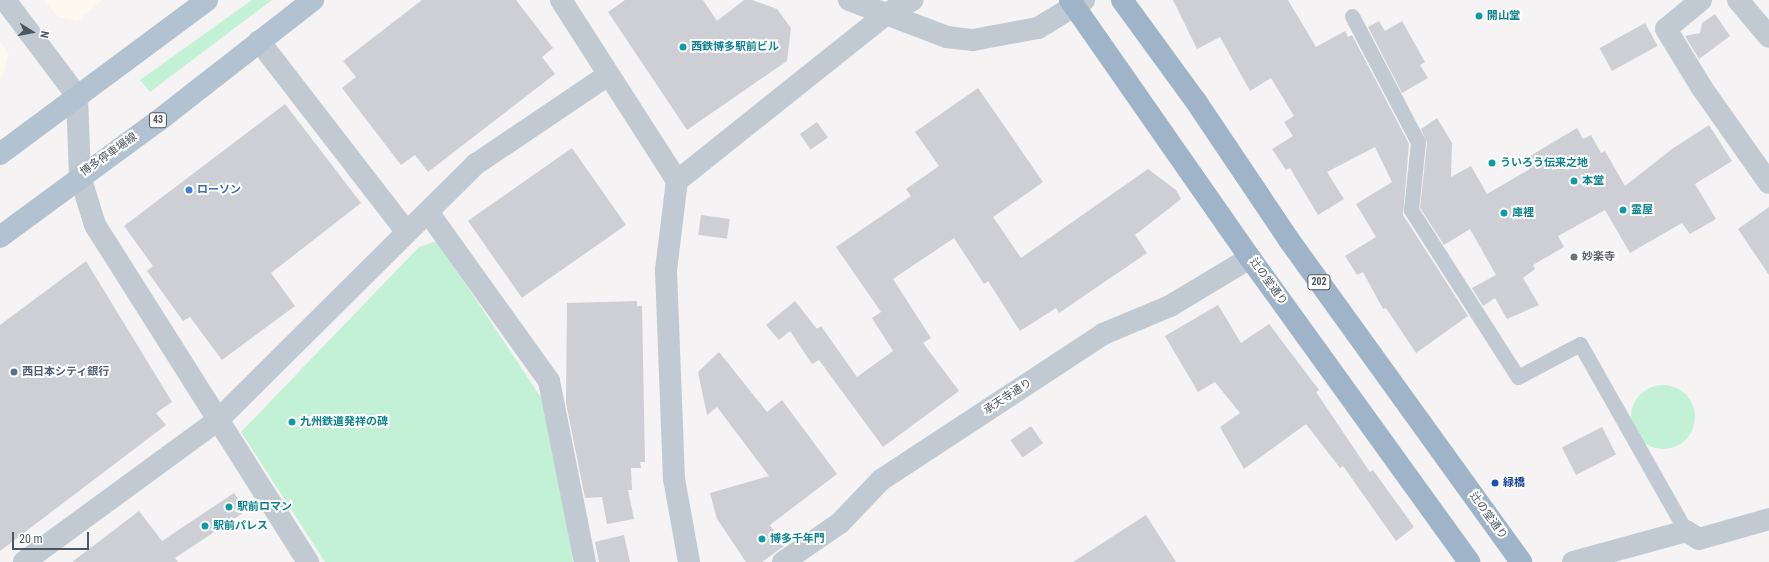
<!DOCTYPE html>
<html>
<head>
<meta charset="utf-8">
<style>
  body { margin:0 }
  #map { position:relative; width:1769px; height:562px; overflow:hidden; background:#f5f3f3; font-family:"Roboto Condensed","Noto Sans JP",sans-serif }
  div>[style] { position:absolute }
  .commercial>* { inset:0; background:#fdf9ef }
  .green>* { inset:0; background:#c3f1d5 }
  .round { border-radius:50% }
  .building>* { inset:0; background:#cdcfd5; transform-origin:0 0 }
  .service>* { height:15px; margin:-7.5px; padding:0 7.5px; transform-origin:7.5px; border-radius:7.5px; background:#c1cad2 }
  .minor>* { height:22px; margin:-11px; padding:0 11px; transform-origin:11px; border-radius:11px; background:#c1cad2 }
  .tertiary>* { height:22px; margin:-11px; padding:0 11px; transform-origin:11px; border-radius:11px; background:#c1cad2 }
  .primary>* { height:22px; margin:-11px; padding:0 11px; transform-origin:11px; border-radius:11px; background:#b3c2d1 }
  .trunk>* { height:22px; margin:-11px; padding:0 11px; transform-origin:11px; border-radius:11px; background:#9fb4c9 }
  .dots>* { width:11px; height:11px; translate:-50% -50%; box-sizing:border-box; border:2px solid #fff; border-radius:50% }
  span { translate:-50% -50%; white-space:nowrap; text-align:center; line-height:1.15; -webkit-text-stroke:4px #fff; paint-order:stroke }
  .shield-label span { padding:1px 3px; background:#fff; border:1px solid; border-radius:3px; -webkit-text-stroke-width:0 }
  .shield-label { font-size:10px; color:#4a5661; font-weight:700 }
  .culture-label { font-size:11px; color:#0d838f; font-weight:700 }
  .left { translate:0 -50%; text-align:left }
  .street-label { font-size:11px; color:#4a5661 }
  .shop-label { font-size:11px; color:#366cbe; font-weight:700 }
  .worship-label { font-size:11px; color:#5b616d; font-weight:700 }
  .service-label { font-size:11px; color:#4e5e75; font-weight:700 }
  .transit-label { font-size:11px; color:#164399; font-weight:700 }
  .north { position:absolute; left:12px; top:12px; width:40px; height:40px; -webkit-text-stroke:3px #fff; paint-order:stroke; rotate:101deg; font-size:11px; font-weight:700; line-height:16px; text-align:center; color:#4a5661 }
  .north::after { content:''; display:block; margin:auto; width:14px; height:18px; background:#4a5661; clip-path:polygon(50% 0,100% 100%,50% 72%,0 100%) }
  .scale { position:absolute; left:12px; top:532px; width:77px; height:18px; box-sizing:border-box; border:2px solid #4a5661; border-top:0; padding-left:5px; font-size:12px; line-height:14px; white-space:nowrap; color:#4a5661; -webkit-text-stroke:3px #fff; paint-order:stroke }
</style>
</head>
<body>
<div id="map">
  <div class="commercial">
    <div style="clip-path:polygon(44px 0,103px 0,77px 21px,57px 16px)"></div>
    <div style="clip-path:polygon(0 42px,9px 53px,4px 74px,0 77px)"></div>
  </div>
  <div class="green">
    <div style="clip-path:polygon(252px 0,272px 0,150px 92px,140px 80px)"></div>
    <div style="clip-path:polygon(437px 241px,542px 399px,556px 460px,573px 562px,325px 562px,241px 432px,419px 247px)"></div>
    <div class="round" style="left:1631px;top:385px;width:64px;height:64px"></div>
  </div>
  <div class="building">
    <div style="clip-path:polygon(422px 0,516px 0,553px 48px,542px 57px,555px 74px,428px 172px,415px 155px,401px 165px,342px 88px,356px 77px,343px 61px)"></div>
    <div style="clip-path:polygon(625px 0,703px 0,717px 21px,744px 0,752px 0,777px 9px,791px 28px,787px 61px,687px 130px,608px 12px)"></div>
    <div style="clip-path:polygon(1173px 0,1288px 0,1316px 47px,1345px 31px,1348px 37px,1352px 35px,1409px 144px,1403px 215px,1468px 316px,1416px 353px,1386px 308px,1383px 309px,1363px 272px,1357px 275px,1345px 256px,1376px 237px,1356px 204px,1392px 182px,1375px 147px,1327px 172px,1344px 199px,1318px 215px,1290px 168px,1286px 170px,1272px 149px,1293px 136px,1284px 122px,1294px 116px,1271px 78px,1250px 91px,1220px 37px,1197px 49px)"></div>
    <div style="clip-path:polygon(1715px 14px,1730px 36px,1699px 59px,1685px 36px,1700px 33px,1702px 23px)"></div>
    <div style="clip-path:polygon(1379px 21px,1385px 31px,1402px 21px,1425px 62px,1420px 65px,1428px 78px,1402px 93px,1368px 27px)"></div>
    <div style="left:1645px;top:23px;width:26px;height:52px;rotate:61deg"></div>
    <div style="clip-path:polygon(978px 88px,1043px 182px,993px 217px,1021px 258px,1148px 169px,1176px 190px,1181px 199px,1135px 235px,1147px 253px,1059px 313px,1056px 308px,1020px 331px,988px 281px,984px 284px,954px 238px,893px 279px,931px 338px,923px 343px,959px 391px,883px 447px,819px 360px,812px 364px,790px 331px,779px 340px,766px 325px,795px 301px,817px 329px,821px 326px,857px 377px,893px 351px,872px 318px,881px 312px,836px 247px,911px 196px,906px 189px,939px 166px,915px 132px)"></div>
    <div style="clip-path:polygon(285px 104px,361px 203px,271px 273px,295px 306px,222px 360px,190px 317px,183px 321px,147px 271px,153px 266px,124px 226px)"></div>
    <div style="clip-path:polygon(1437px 118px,1452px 143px,1451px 177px,1471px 166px,1487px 194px,1530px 169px,1525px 159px,1577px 128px,1583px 139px,1591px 135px,1601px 153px,1605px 151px,1625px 186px,1672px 149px,1709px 125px,1732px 161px,1695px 184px,1716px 219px,1690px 234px,1682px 223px,1630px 253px,1605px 210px,1558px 236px,1564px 247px,1533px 265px,1535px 269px,1523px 278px,1539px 305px,1507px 319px,1495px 298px,1483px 306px,1472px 288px,1496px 275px,1470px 229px,1444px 245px,1420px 208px,1427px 143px,1421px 129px)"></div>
    <div style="left:817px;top:122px;width:19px;height:21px;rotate:55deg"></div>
    <div style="left:572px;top:148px;width:94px;height:127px;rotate:55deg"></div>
    <div style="clip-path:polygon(1769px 207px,1769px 275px,1738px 229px)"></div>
    <div style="left:701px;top:215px;width:29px;height:20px;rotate:8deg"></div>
    <div style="clip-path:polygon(86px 261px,172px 402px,156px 413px,166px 425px,0 551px,0 325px)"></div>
    <div style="clip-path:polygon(637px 301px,637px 306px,642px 306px,645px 462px,640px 462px,641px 468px,631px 468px,632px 490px,628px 490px,634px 519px,607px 524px,602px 497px,585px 498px,566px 403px,567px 303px)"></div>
    <div style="clip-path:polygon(1218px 305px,1241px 343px,1269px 324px,1319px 390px,1316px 392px,1370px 472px,1373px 470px,1414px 527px,1396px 541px,1343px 466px,1340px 468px,1306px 424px,1244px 469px,1220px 427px,1240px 413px,1215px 382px,1198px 392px,1165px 336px)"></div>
    <div style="clip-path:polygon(719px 352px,767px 412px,782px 400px,837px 474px,770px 525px,784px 546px,762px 562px,746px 562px,717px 519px,710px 493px,769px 476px,717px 407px,707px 415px,698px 372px)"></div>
    <div style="left:1031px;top:426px;width:21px;height:25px;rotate:55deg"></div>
    <div style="left:1602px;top:427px;width:31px;height:45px;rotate:63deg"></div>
    <div style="clip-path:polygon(234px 493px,246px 511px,175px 558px,178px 562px,72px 562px,139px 511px,162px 541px)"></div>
    <div style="clip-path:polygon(1146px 515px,1176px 562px,1073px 562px)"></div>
    <div style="clip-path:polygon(624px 535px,630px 562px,599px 562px,595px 542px)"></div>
  </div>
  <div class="service">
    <div style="left:1352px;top:16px;width:142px;rotate:62.4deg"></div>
    <div style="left:1418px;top:142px;width:68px;rotate:95.9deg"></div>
    <div style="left:1411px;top:210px;width:198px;rotate:57.4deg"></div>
    <div style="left:1518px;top:377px;width:70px;rotate:-28deg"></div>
    <div style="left:1580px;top:344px;width:215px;rotate:60.5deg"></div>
  </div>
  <div class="minor">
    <div style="left:1701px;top:0;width:45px;rotate:140.4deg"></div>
    <div style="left:1666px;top:29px;width:69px;rotate:58.6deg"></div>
    <div style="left:1702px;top:88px;width:116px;rotate:54.8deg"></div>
    <div style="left:1738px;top:0;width:48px;rotate:50deg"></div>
    <div style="left:886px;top:14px;width:30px;rotate:-28deg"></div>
    <div style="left:259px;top:41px;width:240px;rotate:52.3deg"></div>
    <div style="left:428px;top:212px;width:208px;rotate:54.4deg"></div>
    <div style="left:549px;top:381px;width:185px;rotate:78.8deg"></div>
    <div style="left:24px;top:562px;width:239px;rotate:-36.2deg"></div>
    <div style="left:217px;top:421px;width:365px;rotate:-44.8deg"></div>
    <div style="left:476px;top:164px;width:159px;rotate:-34deg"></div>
    <div style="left:1573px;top:562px;width:117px;rotate:-15.3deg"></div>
    <div style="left:1686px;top:531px;width:15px;rotate:32deg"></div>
    <div style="left:1699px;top:539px;width:73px;rotate:-15.9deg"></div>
  </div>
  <div class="tertiary">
    <div style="left:5px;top:0;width:120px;rotate:53.1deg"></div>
    <div style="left:77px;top:96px;width:80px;rotate:87.9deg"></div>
    <div style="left:80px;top:176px;width:51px;rotate:73deg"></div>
    <div style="left:95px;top:225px;width:399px;rotate:57.7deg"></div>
    <div style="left:561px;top:0;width:215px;rotate:57.3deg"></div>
    <div style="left:849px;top:0;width:105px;rotate:20.7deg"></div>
    <div style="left:947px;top:37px;width:26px;rotate:7deg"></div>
    <div style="left:973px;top:40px;width:66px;rotate:-10.5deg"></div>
    <div style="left:1038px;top:28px;width:54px;rotate:-31.3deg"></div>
    <div style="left:689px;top:562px;width:84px;rotate:-100.2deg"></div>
    <div style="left:674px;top:479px;width:209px;rotate:-92.2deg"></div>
    <div style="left:666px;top:270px;width:90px;rotate:-83deg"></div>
    <div style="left:677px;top:181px;width:268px;rotate:-38.6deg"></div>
    <div style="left:783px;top:562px;width:69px;rotate:-34.4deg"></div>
    <div style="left:840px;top:523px;width:59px;rotate:-46.4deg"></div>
    <div style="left:881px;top:480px;width:266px;rotate:-33.3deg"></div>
    <div style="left:1103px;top:334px;width:73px;rotate:-22.7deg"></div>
    <div style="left:1170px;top:306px;width:93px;rotate:-31deg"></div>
  </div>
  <div class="primary">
    <div style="left:0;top:154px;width:258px;rotate:-36.6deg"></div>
    <div style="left:0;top:237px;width:196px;rotate:-36.3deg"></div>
    <div style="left:158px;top:121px;width:197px;rotate:-38deg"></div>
  </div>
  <div class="trunk">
    <div style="left:1070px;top:0;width:315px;rotate:55.1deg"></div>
    <div style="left:1250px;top:258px;width:375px;rotate:54.2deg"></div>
    <div style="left:1122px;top:0;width:124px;rotate:53.9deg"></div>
    <div style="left:1195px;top:100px;width:169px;rotate:56.1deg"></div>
    <div style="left:1289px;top:240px;width:397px;rotate:54.2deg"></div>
  </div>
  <div class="dots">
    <div style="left:1479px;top:16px;background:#0f9aa8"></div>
    <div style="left:683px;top:47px;background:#0f9aa8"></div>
    <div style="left:1492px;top:163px;background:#0f9aa8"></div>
    <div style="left:1574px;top:181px;background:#0f9aa8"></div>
    <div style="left:189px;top:190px;background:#3f7fe0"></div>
    <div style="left:1623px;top:210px;background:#0f9aa8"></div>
    <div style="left:1504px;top:213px;background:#0f9aa8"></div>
    <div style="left:1574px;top:257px;background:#6b7280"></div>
    <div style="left:14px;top:372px;background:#5c6f8a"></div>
    <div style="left:292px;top:422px;background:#0f9aa8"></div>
    <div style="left:1495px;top:483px;background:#1a4fb4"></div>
    <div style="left:229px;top:507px;background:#0f9aa8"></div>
    <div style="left:205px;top:526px;background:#0f9aa8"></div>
    <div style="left:762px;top:539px;background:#0f9aa8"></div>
  </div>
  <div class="shield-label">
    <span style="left:158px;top:120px">43</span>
    <span style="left:1319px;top:282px">202</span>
  </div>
  <div class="culture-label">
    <span class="left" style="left:1487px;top:16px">開山堂</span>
    <span class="left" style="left:691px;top:47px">西鉄博多駅前ビル</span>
    <span class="left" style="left:1500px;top:163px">ういろう伝来之地</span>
    <span class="left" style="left:1582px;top:181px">本堂</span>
    <span class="left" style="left:1631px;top:210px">霊屋</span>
    <span class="left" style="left:1512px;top:213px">庫裡</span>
    <span class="left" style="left:300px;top:422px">九州鉄道発祥の碑</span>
    <span class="left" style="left:237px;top:507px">駅前ロマン</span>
    <span class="left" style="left:213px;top:526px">駅前パレス</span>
    <span class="left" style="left:770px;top:539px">博多千年門</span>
  </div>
  <div class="street-label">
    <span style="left:109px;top:155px;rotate:-35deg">博多停車場線</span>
    <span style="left:1268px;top:282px;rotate:54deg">辻の堂通り</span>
    <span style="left:1008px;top:397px;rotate:-33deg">承天寺通り</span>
    <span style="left:1488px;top:516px;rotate:54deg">辻の堂通り</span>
  </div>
  <div class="shop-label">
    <span class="left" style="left:197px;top:190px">ローソン</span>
  </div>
  <div class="worship-label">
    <span class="left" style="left:1582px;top:257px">妙楽寺</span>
  </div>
  <div class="service-label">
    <span class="left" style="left:22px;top:372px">西日本シティ銀行</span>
  </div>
  <div class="transit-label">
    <span class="left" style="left:1503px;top:483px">緑橋</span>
  </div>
  <div class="north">N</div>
  <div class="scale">20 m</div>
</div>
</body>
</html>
